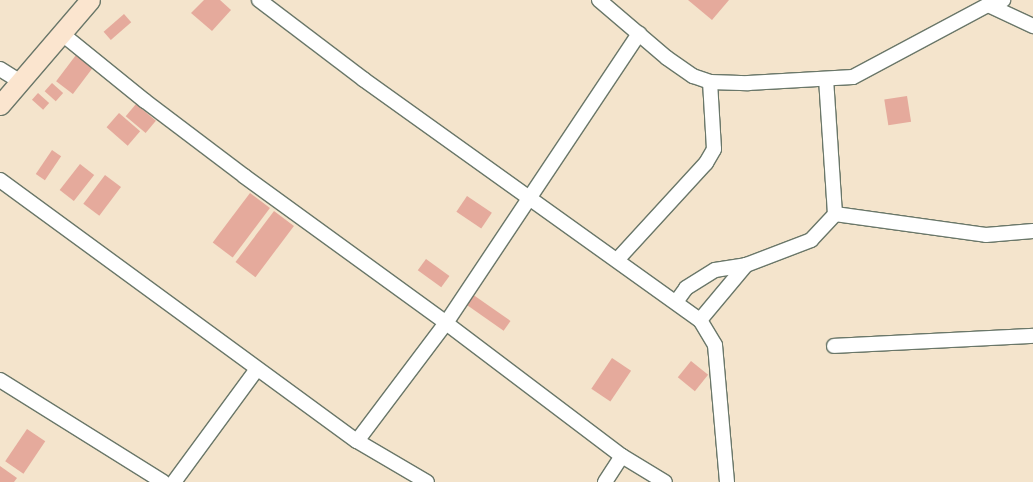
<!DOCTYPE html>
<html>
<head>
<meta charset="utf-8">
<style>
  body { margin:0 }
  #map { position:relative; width:1033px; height:482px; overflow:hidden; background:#f4e4cc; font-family:Kalam,sans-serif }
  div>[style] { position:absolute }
  .building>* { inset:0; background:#e5aa9c; transform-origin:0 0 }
  .roads { filter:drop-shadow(1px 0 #6a7769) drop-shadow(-1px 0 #6a7769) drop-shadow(0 1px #6a7769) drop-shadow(0 -1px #6a7769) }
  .minor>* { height:14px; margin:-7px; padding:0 7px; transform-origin:7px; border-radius:7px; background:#fff }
  .secondary>* { height:19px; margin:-9.5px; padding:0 9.5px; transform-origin:9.5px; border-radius:9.5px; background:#fbe5cf }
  span { translate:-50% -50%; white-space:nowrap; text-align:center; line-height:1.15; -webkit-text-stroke:4.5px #f7f3e8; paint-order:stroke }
</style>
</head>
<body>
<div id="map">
  <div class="building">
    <div style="clip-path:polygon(204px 0,220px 0,231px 10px,212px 31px,191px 13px)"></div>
    <div style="clip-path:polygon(688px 0,729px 0,712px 20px)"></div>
    <div style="left:124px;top:14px;width:11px;height:27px;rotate:49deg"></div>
    <div style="left:76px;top:55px;width:21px;height:33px;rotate:37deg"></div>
    <div style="left:52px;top:83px;width:15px;height:11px;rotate:42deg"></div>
    <div style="left:38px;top:93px;width:15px;height:9px;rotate:42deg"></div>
    <div style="left:907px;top:96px;width:26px;height:23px;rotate:81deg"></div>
    <div style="left:136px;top:104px;width:26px;height:16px;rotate:40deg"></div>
    <div style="left:119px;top:113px;width:28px;height:19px;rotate:41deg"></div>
    <div style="left:52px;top:150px;width:11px;height:29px;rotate:34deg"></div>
    <div style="left:80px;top:164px;width:18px;height:33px;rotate:38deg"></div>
    <div style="left:105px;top:175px;width:20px;height:36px;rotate:37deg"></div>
    <div style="left:250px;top:193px;width:25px;height:62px;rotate:37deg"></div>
    <div style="left:467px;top:196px;width:30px;height:19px;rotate:34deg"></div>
    <div style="left:274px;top:211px;width:25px;height:64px;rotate:37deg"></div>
    <div style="left:426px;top:259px;width:29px;height:14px;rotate:36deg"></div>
    <div style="left:472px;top:294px;width:47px;height:12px;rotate:35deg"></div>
    <div style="left:612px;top:358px;width:23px;height:37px;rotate:34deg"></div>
    <div style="left:691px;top:361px;width:22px;height:21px;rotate:39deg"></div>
    <div style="left:27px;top:429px;width:22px;height:39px;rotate:34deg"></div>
    <div style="clip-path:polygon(0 466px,17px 478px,14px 482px,0 482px)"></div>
  </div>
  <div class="roads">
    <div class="minor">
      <div style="left:259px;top:0;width:131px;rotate:37.2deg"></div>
      <div style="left:363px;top:79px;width:414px;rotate:35.6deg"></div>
      <div style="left:700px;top:320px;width:29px;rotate:59deg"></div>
      <div style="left:715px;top:345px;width:138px;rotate:85deg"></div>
      <div style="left:599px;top:0;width:89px;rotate:40.5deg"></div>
      <div style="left:667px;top:58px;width:32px;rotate:35deg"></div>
      <div style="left:693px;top:76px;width:18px;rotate:19deg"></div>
      <div style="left:710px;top:82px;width:38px;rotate:2deg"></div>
      <div style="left:748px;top:83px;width:105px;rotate:-3.3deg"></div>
      <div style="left:853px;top:77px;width:153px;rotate:-28.1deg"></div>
      <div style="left:988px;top:5px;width:16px;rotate:-18deg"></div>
      <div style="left:988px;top:5px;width:50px;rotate:25deg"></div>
      <div style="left:61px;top:33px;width:108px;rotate:39deg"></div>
      <div style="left:145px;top:101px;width:124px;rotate:37.1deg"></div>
      <div style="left:244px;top:176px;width:250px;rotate:36deg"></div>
      <div style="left:446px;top:323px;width:221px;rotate:37.1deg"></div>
      <div style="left:622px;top:456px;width:50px;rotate:31.2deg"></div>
      <div style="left:0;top:69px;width:22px;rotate:32deg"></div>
      <div style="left:0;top:180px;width:442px;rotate:36.2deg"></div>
      <div style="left:357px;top:441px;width:81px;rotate:30.4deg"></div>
      <div style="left:835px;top:214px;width:152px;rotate:7.9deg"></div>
      <div style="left:986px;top:235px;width:47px;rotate:-4.9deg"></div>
      <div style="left:617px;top:260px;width:132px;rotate:-47.5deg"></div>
      <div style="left:706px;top:163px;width:16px;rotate:-60deg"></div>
      <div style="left:714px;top:149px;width:67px;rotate:-93.4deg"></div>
      <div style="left:676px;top:302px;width:17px;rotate:-54deg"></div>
      <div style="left:686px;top:288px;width:34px;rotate:-32deg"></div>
      <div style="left:715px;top:270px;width:31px;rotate:-9deg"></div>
      <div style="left:746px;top:265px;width:70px;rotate:-21deg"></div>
      <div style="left:811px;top:240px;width:35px;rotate:-47deg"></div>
      <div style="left:835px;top:214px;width:134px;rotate:-93.8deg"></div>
      <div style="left:700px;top:320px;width:72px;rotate:-50.1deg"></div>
      <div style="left:834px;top:346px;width:199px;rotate:-2.9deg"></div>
      <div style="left:0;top:380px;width:192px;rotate:32deg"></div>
      <div style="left:357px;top:441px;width:148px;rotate:-53deg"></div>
      <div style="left:446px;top:323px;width:348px;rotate:-56.3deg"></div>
      <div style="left:174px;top:482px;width:140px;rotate:-53.7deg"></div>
      <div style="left:605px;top:482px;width:31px;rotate:-57deg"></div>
    </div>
    <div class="secondary">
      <div style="left:0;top:105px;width:138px;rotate:-49.4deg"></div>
    </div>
  </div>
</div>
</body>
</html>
